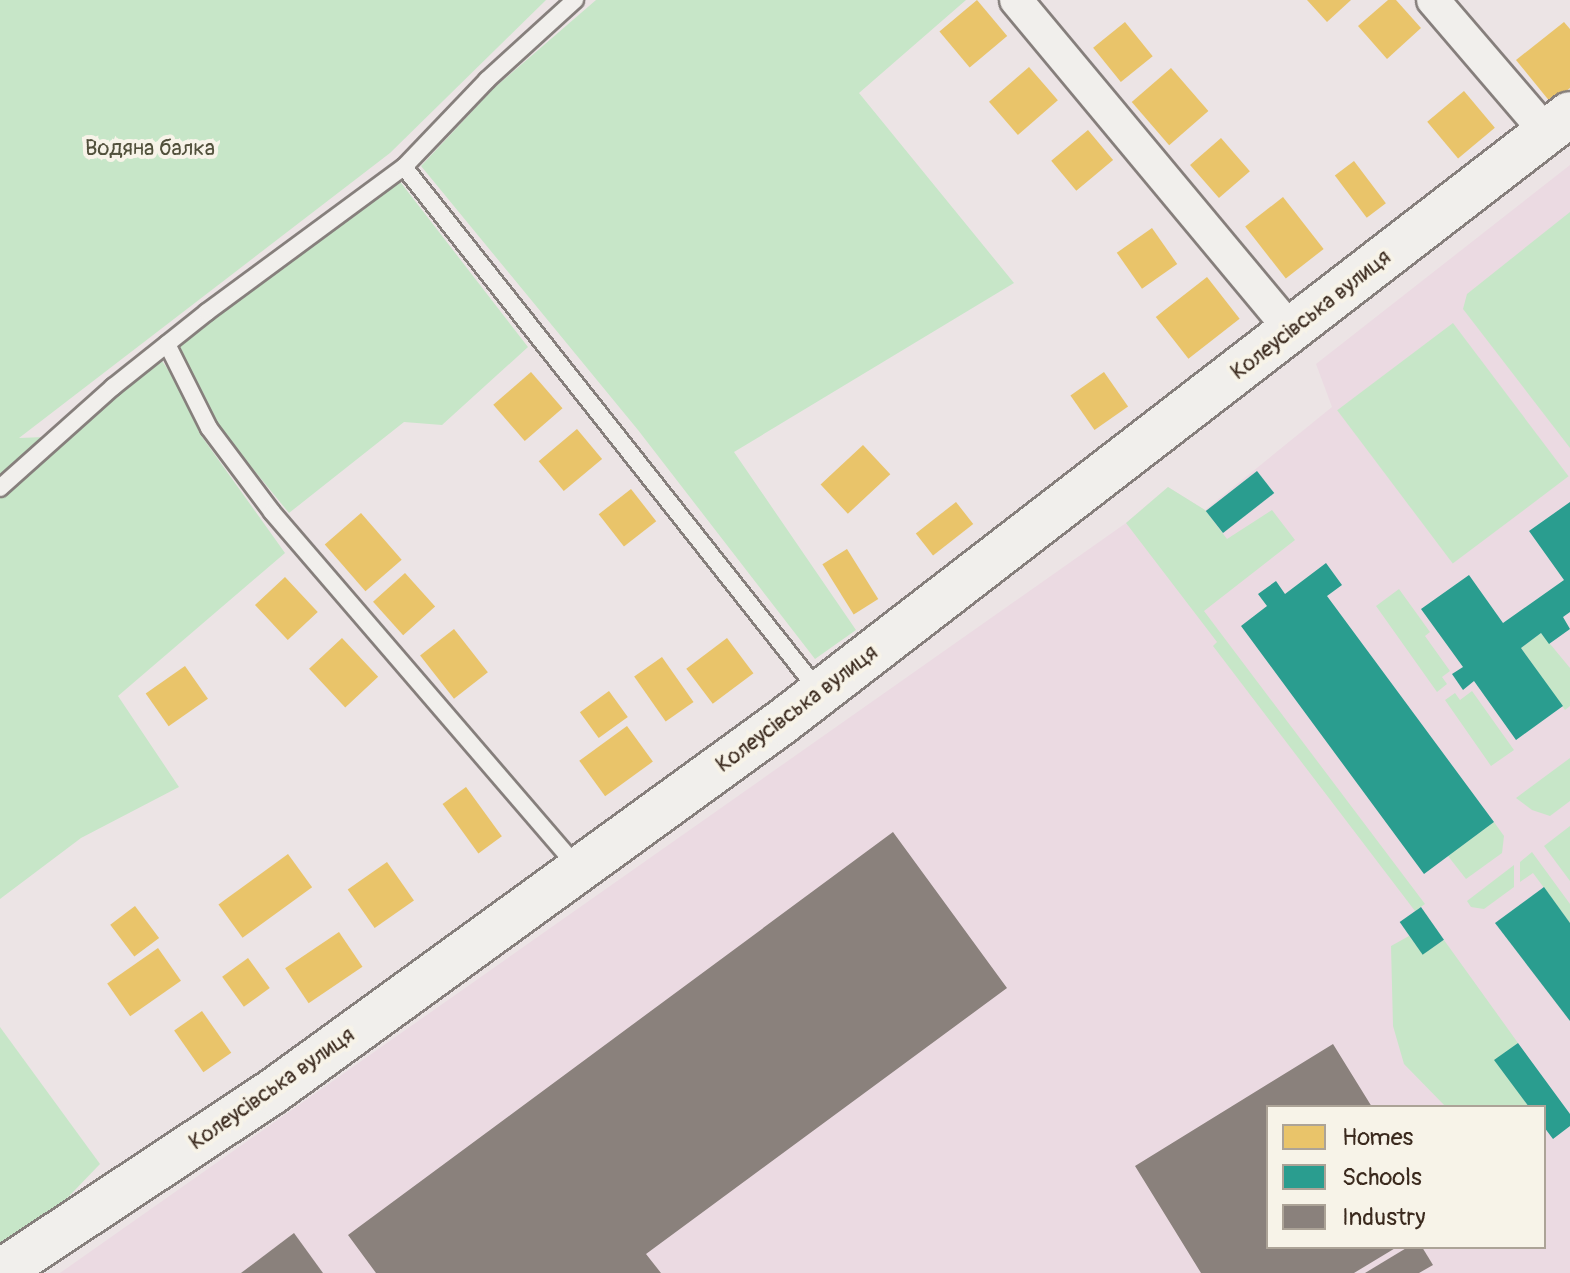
<!DOCTYPE html>
<html>
<head>
<meta charset="utf-8">
<style>
  body { margin:0 }
  #map { position:relative; width:1570px; height:1273px; overflow:hidden; background:#ece4e5; font-family:Pangolin,sans-serif }
  div>[style] { position:absolute }
  .built>* { inset:0; background:#ebdae2 }
  .green>* { inset:0; background:#c7e6c8; transform-origin:0 0 }
  .homes>* { inset:0; background:#e9c46a; transform-origin:0 0 }
  .schools>* { inset:0; background:#2a9d8f; transform-origin:0 0 }
  .industry>* { inset:0; background:#8a817c }
  .roads { filter:drop-shadow(2px 0 #867f7c) drop-shadow(-2px 0 #867f7c) drop-shadow(0 2px #867f7c) drop-shadow(0 -2px #867f7c) }
  .lane>* { height:16px; margin:-8px; padding:0 8px; transform-origin:8px; border-radius:8px; background:#f1efec }
  .street>* { height:32px; margin:-16px; padding:0 16px; transform-origin:16px; border-radius:16px; background:#f1efec }
  .secondary>* { height:44px; margin:-22px; padding:0 22px; transform-origin:22px; border-radius:22px; background:#f1efec }
  span { translate:-50% -50%; white-space:nowrap; text-align:center; line-height:1.15; -webkit-text-stroke:8px #f7f3e8; paint-order:stroke }
  .park-label { font-size:22px; color:#51503b }
  .street-label { font-size:22px; color:#3b2a1e }
  .legend { position:absolute; left:1266px; top:1105px; width:280px; height:144px; box-sizing:border-box; background:#f7f3e8; border:2px solid #aca397; margin:0; padding:10px 14px; list-style:none; font-size:24px; color:#3b2a1e }
  .legend li { display:flex; align-items:center; gap:16px; height:40px }
  .legend b { width:40px; border:2px solid #aca397 }
</style>
</head>
<body>
<div id="map">
  <div class="built">
    <div style="clip-path:polygon(evenodd,1570px 165px,1570px 1273px,60px 1273px,1126px 523px,1168px 487px,1205px 510px,1332px 407px,1316px 364px,1570px 165px,1268px 1107px,1544px 1107px,1544px 1247px,1268px 1247px,1268px 1107px)"></div>
  </div>
  <div class="green">
    <div style="clip-path:polygon(0 0,546px 0,390px 153px,19px 438px,72px 436px,160px 358px,180px 387px,200px 434px,285px 553px,118px 696px,179px 787px,81px 838px,0 899px)"></div>
    <div style="clip-path:polygon(596px 0,966px 0,859px 93px,1014px 283px,734px 452px,856px 630px,815px 659px,638px 430px,421px 166px,494px 88px)"></div>
    <div style="clip-path:polygon(398px 179px,528px 347px,442px 425px,404px 422px,289px 513px,213px 420px,179px 344px)"></div>
    <div style="clip-path:polygon(1570px 212px,1570px 448px,1463px 309px,1467px 294px)"></div>
    <div style="left:1453px;top:323px;width:192px;height:145px;rotate:53deg"></div>
    <div style="clip-path:polygon(1168px 487px,1205px 510px,1227px 539px,1272px 510px,1295px 540px,1204px 611px,1425px 904px,1415px 911px,1213px 646px,1217px 642px,1126px 523px)"></div>
    <div style="clip-path:polygon(1399px 589px,1430px 632px,1425px 636px,1450px 671px,1442px 677px,1447px 684px,1437px 692px,1376px 606px)"></div>
    <div style="clip-path:polygon(1541px 633px,1570px 668px,1570px 706px,1565px 710px,1521px 648px)"></div>
    <div style="clip-path:polygon(1472px 691px,1514px 750px,1491px 766px,1445px 700px,1455px 693px,1460px 700px)"></div>
    <div style="clip-path:polygon(1570px 758px,1570px 801px,1550px 816px,1532px 810px,1516px 798px)"></div>
    <div style="clip-path:polygon(1494px 822px,1504px 836px,1502px 853px,1466px 879px,1448px 856px)"></div>
    <div style="clip-path:polygon(1570px 826px,1570px 881px,1544px 846px)"></div>
    <div style="clip-path:polygon(1532px 852px,1570px 904px,1570px 923px,1533px 873px,1520px 882px,1520px 862px)"></div>
    <div style="clip-path:polygon(1514px 865px,1514px 887px,1484px 909px,1471px 907px,1467px 901px)"></div>
    <div style="clip-path:polygon(1409px 936px,1423px 954px,1444px 940px,1518px 1043px,1495px 1060px,1529px 1107px,1446px 1107px,1404px 1064px,1393px 1026px,1391px 946px)"></div>
    <div style="clip-path:polygon(0 1027px,100px 1164px,22px 1245px,0 1254px)"></div>
  </div>
  <div class="homes">
    <div style="left:977px;top:0;width:47px;height:49px;rotate:50deg"></div>
    <div style="clip-path:polygon(1307px 0,1351px 0,1327px 22px)"></div>
    <div style="clip-path:polygon(1388px 0,1396px 0,1421px 28px,1387px 59px,1358px 26px)"></div>
    <div style="left:1125px;top:22px;width:44px;height:41px;rotate:51deg"></div>
    <div style="clip-path:polygon(1564px 22px,1570px 29px,1570px 88px,1551px 103px,1516px 60px)"></div>
    <div style="left:1029px;top:67px;width:44px;height:53px;rotate:49deg"></div>
    <div style="left:1171px;top:68px;width:57px;height:52px;rotate:49deg"></div>
    <div style="left:1464px;top:91px;width:48px;height:48px;rotate:50deg"></div>
    <div style="left:1088px;top:130px;width:39px;height:48px;rotate:50deg"></div>
    <div style="left:1221px;top:138px;width:44px;height:41px;rotate:49deg"></div>
    <div style="left:1354px;top:161px;width:53px;height:24px;rotate:53deg"></div>
    <div style="left:1283px;top:197px;width:66px;height:48px;rotate:52deg"></div>
    <div style="left:1152px;top:228px;width:44px;height:43px;rotate:55deg"></div>
    <div style="left:1207px;top:277px;width:53px;height:65px;rotate:52deg"></div>
    <div style="left:531px;top:372px;width:48px;height:50px;rotate:49deg"></div>
    <div style="left:1104px;top:372px;width:42px;height:41px;rotate:55deg"></div>
    <div style="left:577px;top:429px;width:39px;height:50px;rotate:50deg"></div>
    <div style="left:863px;top:445px;width:40px;height:58px;rotate:47deg"></div>
    <div style="left:631px;top:489px;width:41px;height:41px;rotate:52deg"></div>
    <div style="left:956px;top:502px;width:28px;height:51px;rotate:52deg"></div>
    <div style="left:361px;top:513px;width:62px;height:48px;rotate:49deg"></div>
    <div style="left:847px;top:549px;width:59px;height:29px;rotate:58deg"></div>
    <div style="left:405px;top:573px;width:45px;height:43px;rotate:48deg"></div>
    <div style="left:285px;top:577px;width:48px;height:41px;rotate:47deg"></div>
    <div style="left:454px;top:629px;width:55px;height:43px;rotate:52deg"></div>
    <div style="left:342px;top:638px;width:53px;height:45px;rotate:47deg"></div>
    <div style="left:727px;top:638px;width:44px;height:51px;rotate:53deg"></div>
    <div style="left:662px;top:657px;width:55px;height:34px;rotate:55deg"></div>
    <div style="left:185px;top:666px;width:40px;height:48px;rotate:55deg"></div>
    <div style="left:609px;top:691px;width:32px;height:36px;rotate:54deg"></div>
    <div style="left:627px;top:726px;width:44px;height:59px;rotate:54deg"></div>
    <div style="left:466px;top:787px;width:61px;height:29px;rotate:54deg"></div>
    <div style="left:288px;top:854px;width:41px;height:86px;rotate:54deg"></div>
    <div style="left:387px;top:862px;width:47px;height:48px;rotate:55deg"></div>
    <div style="left:135px;top:906px;width:40px;height:31px;rotate:53deg"></div>
    <div style="left:339px;top:932px;width:42px;height:65px;rotate:56deg"></div>
    <div style="left:158px;top:948px;width:40px;height:62px;rotate:55deg"></div>
    <div style="left:248px;top:958px;width:37px;height:32px;rotate:54deg"></div>
    <div style="left:202px;top:1011px;width:51px;height:34px;rotate:55deg"></div>
  </div>
  <div class="schools">
    <div style="left:1257px;top:471px;width:28px;height:65px;rotate:52deg"></div>
    <div style="clip-path:polygon(1570px 502px,1570px 612px,1563px 617px,1570px 629px,1549px 644px,1541px 633px,1521px 648px,1563px 706px,1516px 740px,1474px 681px,1463px 690px,1452px 674px,1463px 667px,1421px 609px,1469px 575px,1503px 623px,1564px 580px,1529px 531px)"></div>
    <div style="clip-path:polygon(1326px 563px,1342px 585px,1327px 596px,1494px 822px,1424px 874px,1241px 626px,1267px 606px,1258px 594px,1276px 581px,1285px 594px)"></div>
    <div style="clip-path:polygon(1544px 887px,1570px 923px,1570px 1021px,1495px 923px)"></div>
    <div style="left:1421px;top:907px;width:40px;height:26px;rotate:55deg"></div>
    <div style="clip-path:polygon(1518px 1043px,1570px 1114px,1570px 1126px,1553px 1139px,1544px 1127px,1544px 1107px,1529px 1107px,1494px 1060px)"></div>
  </div>
  <div class="industry">
    <div style="clip-path:polygon(893px 832px,1007px 988px,646px 1254px,661px 1273px,376px 1273px,348px 1235px)"></div>
    <div style="clip-path:polygon(1333px 1044px,1372px 1107px,1268px 1107px,1268px 1247px,1397px 1247px,1354px 1273px,1201px 1273px,1135px 1166px)"></div>
    <div style="clip-path:polygon(294px 1233px,323px 1273px,241px 1273px)"></div>
    <div style="clip-path:polygon(1408px 1247px,1422px 1247px,1433px 1265px,1419px 1273px,1365px 1273px)"></div>
  </div>
  <div class="roads">
    <div class="lane">
      <div style="left:404px;top:167px;width:667px;rotate:51.64deg"></div>
      <div style="left:167px;top:344px;width:94px;rotate:63.4deg"></div>
      <div style="left:209px;top:428px;width:105px;rotate:53.1deg"></div>
      <div style="left:272px;top:512px;width:471px;rotate:49.3deg"></div>
      <div style="left:0;top:488px;width:152px;rotate:-41.8deg"></div>
      <div style="left:113px;top:387px;width:120px;rotate:-38.6deg"></div>
      <div style="left:207px;top:312px;width:245px;rotate:-36.4deg"></div>
      <div style="left:404px;top:167px;width:120px;rotate:-46.3deg"></div>
      <div style="left:487px;top:80px;width:119px;rotate:-42.3deg"></div>
    </div>
    <div class="street">
      <div style="left:1016px;top:0;width:431px;rotate:50.2deg"></div>
      <div style="left:1433px;top:0;width:175px;rotate:49.4deg"></div>
    </div>
    <div class="secondary">
      <div style="left:0;top:1272px;width:326px;rotate:-33.5deg"></div>
      <div style="left:272px;top:1092px;width:630px;rotate:-35.96deg"></div>
      <div style="left:782px;top:722px;width:995px;rotate:-37.65deg"></div>
    </div>
  </div>
  <div class="park-label">
    <span style="left:150px;top:149px">Водяна балка</span>
  </div>
  <div class="street-label">
    <span style="left:1311px;top:315px;rotate:-38deg">Колеусівська вулиця</span>
    <span style="left:797px;top:709px;rotate:-37deg">Колеусівська вулиця</span>
    <span style="left:272px;top:1089px;rotate:-35deg">Колеусівська вулиця</span>
  </div>
  <ul class="legend">
  <li><b style="height:22px;background:#e9c46a"></b>Homes</li>
  <li><b style="height:22px;background:#2a9d8f"></b>Schools</li>
  <li><b style="height:22px;background:#8a817c"></b>Industry</li>
  </ul>
</div>
</body>
</html>
